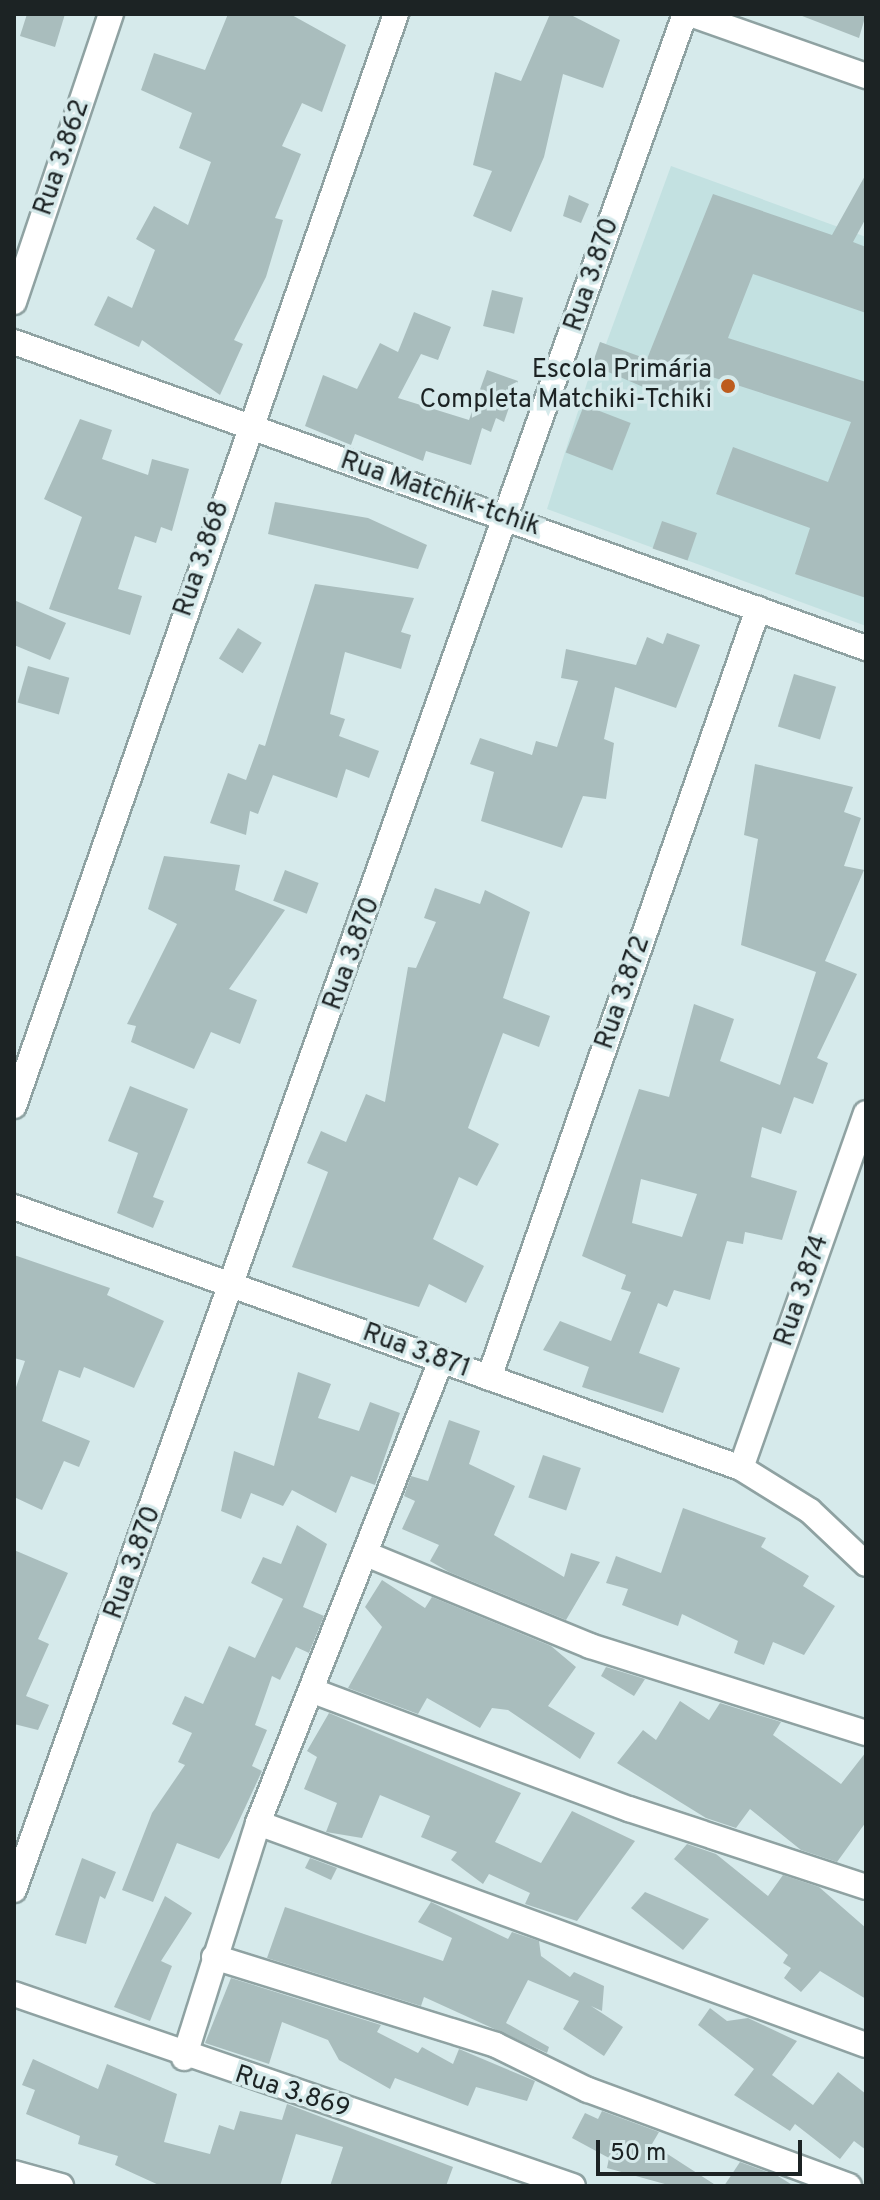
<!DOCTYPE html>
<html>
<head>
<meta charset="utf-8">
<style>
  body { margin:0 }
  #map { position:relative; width:880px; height:2200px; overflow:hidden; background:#d6eaeb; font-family:Overpass,sans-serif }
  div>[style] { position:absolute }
  .built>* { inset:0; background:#c3e1e1 }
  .building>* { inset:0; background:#a9bdbd; transform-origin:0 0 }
  .roads { filter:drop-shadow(2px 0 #8fa2a2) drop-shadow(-2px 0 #8fa2a2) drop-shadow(0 2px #8fa2a2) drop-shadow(0 -2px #8fa2a2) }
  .minor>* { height:24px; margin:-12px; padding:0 12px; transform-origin:12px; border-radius:12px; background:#fff }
  .dots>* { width:22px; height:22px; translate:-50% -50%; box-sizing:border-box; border:4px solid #d6eaeb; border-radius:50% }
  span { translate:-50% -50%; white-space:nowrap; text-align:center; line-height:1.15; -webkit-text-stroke:7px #d6eaeb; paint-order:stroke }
  .street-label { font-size:26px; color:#1c2324 }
  .poi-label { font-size:26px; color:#1c2324 }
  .right { translate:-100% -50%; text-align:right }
  .frame { position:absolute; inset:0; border:16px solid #1c2324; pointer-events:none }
  .scale { position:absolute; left:596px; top:2140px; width:206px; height:36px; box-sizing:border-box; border:4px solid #1c2324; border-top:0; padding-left:10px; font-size:24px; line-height:28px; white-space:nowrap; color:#1c2324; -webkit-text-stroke:6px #d6eaeb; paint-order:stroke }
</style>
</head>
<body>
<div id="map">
  <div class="built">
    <div style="clip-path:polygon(671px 166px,866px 237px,866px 626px,547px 509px,600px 342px,606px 344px)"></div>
  </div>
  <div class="building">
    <div style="clip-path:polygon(27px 14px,65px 14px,55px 47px,20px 36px)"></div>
    <div style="clip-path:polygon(228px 14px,290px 14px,346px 45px,322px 112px,302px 103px,282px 146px,301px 154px,275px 218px,283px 220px,266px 277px,234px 340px,243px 344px,220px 395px,142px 340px,139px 347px,94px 325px,108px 296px,132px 308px,155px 250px,136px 239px,154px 206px,188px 225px,211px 162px,179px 148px,192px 113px,141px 90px,154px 53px,205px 70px)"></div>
    <div style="clip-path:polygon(550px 14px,569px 14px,620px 40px,603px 88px,563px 74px,544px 157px,511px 232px,473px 216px,492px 171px,473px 165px,495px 72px,521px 81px)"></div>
    <div style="clip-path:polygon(797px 14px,866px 14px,859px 38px)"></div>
    <div style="clip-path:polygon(866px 174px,866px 218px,853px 242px,866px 247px,866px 313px,753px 274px,728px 338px,866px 382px,866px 598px,795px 574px,810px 528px,716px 494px,733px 447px,828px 482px,851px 422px,712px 377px,699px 411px,592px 365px,600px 342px,647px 359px,713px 194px,832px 235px)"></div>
    <div style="clip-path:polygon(569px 195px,589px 204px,581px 223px,563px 216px)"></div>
    <div style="left:492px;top:290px;width:32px;height:37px;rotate:14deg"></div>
    <div style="clip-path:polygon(414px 312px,451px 327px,438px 360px,421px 354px,398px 398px,469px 420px,487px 370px,518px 381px,504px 422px,496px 418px,491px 432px,482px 428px,471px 465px,426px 451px,423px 461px,355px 434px,351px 445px,305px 426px,323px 375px,357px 389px,380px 343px,398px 352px)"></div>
    <div style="left:584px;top:405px;width:50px;height:51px;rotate:21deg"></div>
    <div style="clip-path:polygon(80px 419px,112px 430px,102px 459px,148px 475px,152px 459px,189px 469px,172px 531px,161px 527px,156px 543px,135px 536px,118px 589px,142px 596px,130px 635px,49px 609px,82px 517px,44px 499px)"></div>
    <div style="clip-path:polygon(275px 502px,368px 518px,427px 545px,418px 569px,268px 534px)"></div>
    <div style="left:662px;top:521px;width:37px;height:29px;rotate:19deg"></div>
    <div style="clip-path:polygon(315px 584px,414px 598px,401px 632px,411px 635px,401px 669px,345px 652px,330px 714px,345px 719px,339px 736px,379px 751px,369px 778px,346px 769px,337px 798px,273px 775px,258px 814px,250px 811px,246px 835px,210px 823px,228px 773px,246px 780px,259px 744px,265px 746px)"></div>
    <div style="clip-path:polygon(14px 600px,66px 623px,50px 660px,14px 645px)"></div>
    <div style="left:238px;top:628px;width:28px;height:36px;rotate:32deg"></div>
    <div style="clip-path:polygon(667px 633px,700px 645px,676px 708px,615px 687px,604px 739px,614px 743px,606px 799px,583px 796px,562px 848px,481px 821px,494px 772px,470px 764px,480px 738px,532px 755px,536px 741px,557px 747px,578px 681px,561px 678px,566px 649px,636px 665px,647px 637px,663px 644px)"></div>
    <div style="left:28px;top:666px;width:43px;height:38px;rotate:16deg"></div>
    <div style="left:794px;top:674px;width:44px;height:55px;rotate:17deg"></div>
    <div style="clip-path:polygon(evenodd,755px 764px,853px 787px,844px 812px,861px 818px,844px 866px,864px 870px,825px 961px,857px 974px,817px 1058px,828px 1063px,813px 1104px,794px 1097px,781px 1134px,762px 1127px,751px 1177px,797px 1191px,782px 1240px,745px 1232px,743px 1244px,727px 1241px,710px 1300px,674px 1290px,667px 1307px,658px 1303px,639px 1353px,680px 1368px,663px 1413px,582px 1387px,589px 1367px,543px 1350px,560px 1321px,611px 1341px,631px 1292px,621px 1289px,626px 1275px,582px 1256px,639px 1089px,669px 1097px,694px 1004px,734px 1019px,720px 1061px,780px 1085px,816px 972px,741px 945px,758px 839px,744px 835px,755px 764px,641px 1179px,697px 1194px,682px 1237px,632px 1223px,641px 1179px)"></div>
    <div style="clip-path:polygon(164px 856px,240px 865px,235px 890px,285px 910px,229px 989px,257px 1000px,240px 1044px,211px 1032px,194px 1069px,131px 1042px,136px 1026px,127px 1024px,177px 924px,148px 909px)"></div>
    <div style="left:285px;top:870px;width:36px;height:33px;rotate:21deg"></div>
    <div style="clip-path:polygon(435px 888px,480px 904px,485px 890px,530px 912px,503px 998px,550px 1016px,539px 1047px,503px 1033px,468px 1128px,499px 1144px,477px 1186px,459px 1177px,433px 1239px,484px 1266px,466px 1303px,429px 1284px,419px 1307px,292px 1267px,328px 1172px,307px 1163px,321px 1131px,346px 1142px,366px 1094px,385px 1102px,408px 967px,416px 968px,436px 922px,424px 918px)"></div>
    <div style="clip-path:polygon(130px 1086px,188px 1109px,153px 1197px,164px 1201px,153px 1228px,117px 1213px,138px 1153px,108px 1141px)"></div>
    <div style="clip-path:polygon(14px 1255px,110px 1288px,107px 1295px,164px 1321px,134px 1388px,84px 1367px,80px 1378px,59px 1370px,42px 1421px,90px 1441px,79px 1467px,64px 1461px,42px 1510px,14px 1497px,14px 1393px,25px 1361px,14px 1358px)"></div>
    <div style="clip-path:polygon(298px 1372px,331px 1384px,318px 1418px,359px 1431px,370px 1402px,400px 1413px,375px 1485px,351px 1476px,336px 1513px,292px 1490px,283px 1506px,251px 1493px,241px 1519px,221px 1511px,234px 1451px,274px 1466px)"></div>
    <div style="clip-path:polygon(449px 1420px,480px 1431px,469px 1464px,515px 1486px,494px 1535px,564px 1577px,571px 1553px,600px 1562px,566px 1620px,449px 1572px,430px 1561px,439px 1545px,402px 1529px,415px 1501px,404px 1496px,411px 1476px,428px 1481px)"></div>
    <div style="left:543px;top:1455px;width:40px;height:45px;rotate:19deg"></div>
    <div style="clip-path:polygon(683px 1508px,766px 1538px,761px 1547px,809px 1576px,803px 1586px,835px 1606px,804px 1655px,773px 1642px,764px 1665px,734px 1653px,738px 1641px,682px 1614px,678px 1626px,622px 1605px,628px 1589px,606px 1583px,616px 1556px,661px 1573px)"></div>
    <div style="clip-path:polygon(297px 1525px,327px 1544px,303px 1607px,324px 1616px,309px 1653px,296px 1647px,280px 1680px,272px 1676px,255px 1725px,267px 1730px,252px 1766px,262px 1771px,230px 1840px,219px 1859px,177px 1843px,153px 1902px,122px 1890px,152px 1813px,185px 1765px,178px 1762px,192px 1733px,172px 1724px,185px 1696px,203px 1704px,229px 1646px,255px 1658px,283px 1599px,251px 1583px,263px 1557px,281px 1564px)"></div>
    <div style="clip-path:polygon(14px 1550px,68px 1573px,38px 1639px,49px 1644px,26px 1696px,49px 1705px,38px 1730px,14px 1724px)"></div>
    <div style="clip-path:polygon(382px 1580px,425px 1608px,432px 1597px,551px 1646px,576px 1667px,548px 1706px,595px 1733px,580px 1759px,508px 1710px,492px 1708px,480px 1728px,427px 1698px,418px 1714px,348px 1688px,382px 1627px,365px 1607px)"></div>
    <div style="clip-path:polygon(606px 1667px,645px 1679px,634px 1696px,601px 1676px)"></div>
    <div style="clip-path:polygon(680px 1701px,709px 1720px,720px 1703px,781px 1722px,773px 1735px,841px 1784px,866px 1752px,866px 1822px,837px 1862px,801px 1850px,750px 1809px,736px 1828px,706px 1818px,617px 1763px,643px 1730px,656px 1740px)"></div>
    <div style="clip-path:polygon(329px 1713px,521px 1793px,495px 1842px,541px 1863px,572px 1811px,635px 1841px,577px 1921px,525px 1904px,530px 1893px,489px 1874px,483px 1884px,451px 1860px,457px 1852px,421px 1837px,430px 1816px,380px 1795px,362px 1838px,326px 1832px,337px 1803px,304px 1789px,317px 1757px,307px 1751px)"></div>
    <div style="clip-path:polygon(687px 1844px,716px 1854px,768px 1896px,783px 1875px,819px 1887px,866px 1928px,866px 1999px,820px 1971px,801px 1992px,784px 1978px,791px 1968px,783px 1963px,788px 1955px,674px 1859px)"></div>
    <div style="clip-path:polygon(82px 1858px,116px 1872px,105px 1899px,100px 1896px,86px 1944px,55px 1935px)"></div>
    <div style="clip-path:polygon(310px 1858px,337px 1868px,331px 1880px,305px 1868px)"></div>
    <div style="clip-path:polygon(645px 1892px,709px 1919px,683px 1950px,631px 1908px)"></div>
    <div style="clip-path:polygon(165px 1896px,192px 1913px,161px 1961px,172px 1966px,150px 2021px,114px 2007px)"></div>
    <div style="clip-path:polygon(431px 1902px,508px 1939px,512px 1932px,539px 1941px,541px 1956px,570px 1977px,574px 1972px,604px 1986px,602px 2011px,591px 2006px,623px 2027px,604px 2056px,563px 2029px,579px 2001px,528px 1980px,506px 2023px,549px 2047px,547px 2053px,424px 1997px,421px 2006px,267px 1958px,285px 1907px,443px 1961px,452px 1938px,418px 1922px)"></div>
    <div style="clip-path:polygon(231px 1978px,381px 2025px,377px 2032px,418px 2053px,422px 2047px,453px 2064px,459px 2049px,535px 2081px,527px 2101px,476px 2087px,468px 2106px,395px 2078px,390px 2089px,339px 2060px,328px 2040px,282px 2022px,269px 2064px,205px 2043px)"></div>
    <div style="clip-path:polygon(710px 2008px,727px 2021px,748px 2018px,797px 2041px,772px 2075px,813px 2105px,838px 2072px,866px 2094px,866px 2150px,854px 2141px,840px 2159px,795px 2124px,790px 2131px,734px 2095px,754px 2069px,698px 2025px)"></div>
    <div style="clip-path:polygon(33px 2059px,98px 2089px,107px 2064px,177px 2094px,164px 2142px,210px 2154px,219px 2125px,234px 2130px,240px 2111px,282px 2120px,287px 2104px,453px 2167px,446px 2186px,330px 2186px,343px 2147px,296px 2134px,280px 2186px,161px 2186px,115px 2165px,118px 2156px,78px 2144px,80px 2136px,26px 2114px,35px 2090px,22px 2085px)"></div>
    <div style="clip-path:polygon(602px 2111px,659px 2132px,652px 2144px,717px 2186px,672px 2186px,607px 2168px,609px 2158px,572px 2138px,585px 2113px,598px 2119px)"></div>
    <div style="clip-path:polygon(740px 2162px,778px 2176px,794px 2186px,724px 2186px)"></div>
  </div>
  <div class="roads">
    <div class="minor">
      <div style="left:690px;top:14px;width:187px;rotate:19.4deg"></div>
      <div style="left:14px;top:302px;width:304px;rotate:-71.4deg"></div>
      <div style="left:14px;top:342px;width:905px;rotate:19.76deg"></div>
      <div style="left:14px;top:1106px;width:1157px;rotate:-70.72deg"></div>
      <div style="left:14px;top:1207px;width:772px;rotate:19.75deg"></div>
      <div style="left:741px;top:1468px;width:81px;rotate:31.9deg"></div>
      <div style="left:810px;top:1511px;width:77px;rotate:43.4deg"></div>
      <div style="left:489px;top:1378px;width:815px;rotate:-70.72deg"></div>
      <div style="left:741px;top:1468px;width:376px;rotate:-70.6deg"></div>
      <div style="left:366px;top:1554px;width:242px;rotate:22.3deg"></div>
      <div style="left:590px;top:1646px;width:289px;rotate:17.5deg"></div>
      <div style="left:313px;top:1691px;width:337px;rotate:20.5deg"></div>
      <div style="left:629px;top:1809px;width:250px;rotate:18.2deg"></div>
      <div style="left:258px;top:1823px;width:647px;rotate:20.06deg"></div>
      <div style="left:14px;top:1890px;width:1992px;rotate:-70.32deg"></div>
      <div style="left:214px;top:1957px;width:295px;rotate:17.3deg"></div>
      <div style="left:496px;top:2045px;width:102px;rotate:26.1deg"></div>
      <div style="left:588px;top:2090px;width:278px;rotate:20.2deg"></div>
      <div style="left:14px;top:1994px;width:591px;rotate:18.96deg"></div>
      <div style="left:184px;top:2058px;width:246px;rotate:-72.5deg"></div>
      <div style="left:258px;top:1823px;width:498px;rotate:-68.4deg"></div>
      <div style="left:14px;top:2173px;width:49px;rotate:15.5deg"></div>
    </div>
  </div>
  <div class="dots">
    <div style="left:728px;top:386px;background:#bd5c1e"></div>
  </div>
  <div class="street-label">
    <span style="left:63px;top:158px;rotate:-71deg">Rua 3.862</span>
    <span style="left:593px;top:275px;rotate:-71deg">Rua 3.870</span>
    <span style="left:440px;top:495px;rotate:19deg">Rua Matchik-tchik</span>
    <span style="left:203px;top:559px;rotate:-71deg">Rua 3.868</span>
    <span style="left:353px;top:954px;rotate:-70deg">Rua 3.870</span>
    <span style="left:624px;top:993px;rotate:-71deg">Rua 3.872</span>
    <span style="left:803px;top:1291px;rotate:-71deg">Rua 3.874</span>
    <span style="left:416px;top:1352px;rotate:20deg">Rua 3.871</span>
    <span style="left:134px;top:1563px;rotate:-70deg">Rua 3.870</span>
    <span style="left:292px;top:2093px;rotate:18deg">Rua 3.869</span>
  </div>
  <div class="poi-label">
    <span class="right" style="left:712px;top:386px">Escola Primária<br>Completa Matchiki-Tchiki</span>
  </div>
  <div class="frame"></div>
  <div class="scale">50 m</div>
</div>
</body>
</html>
